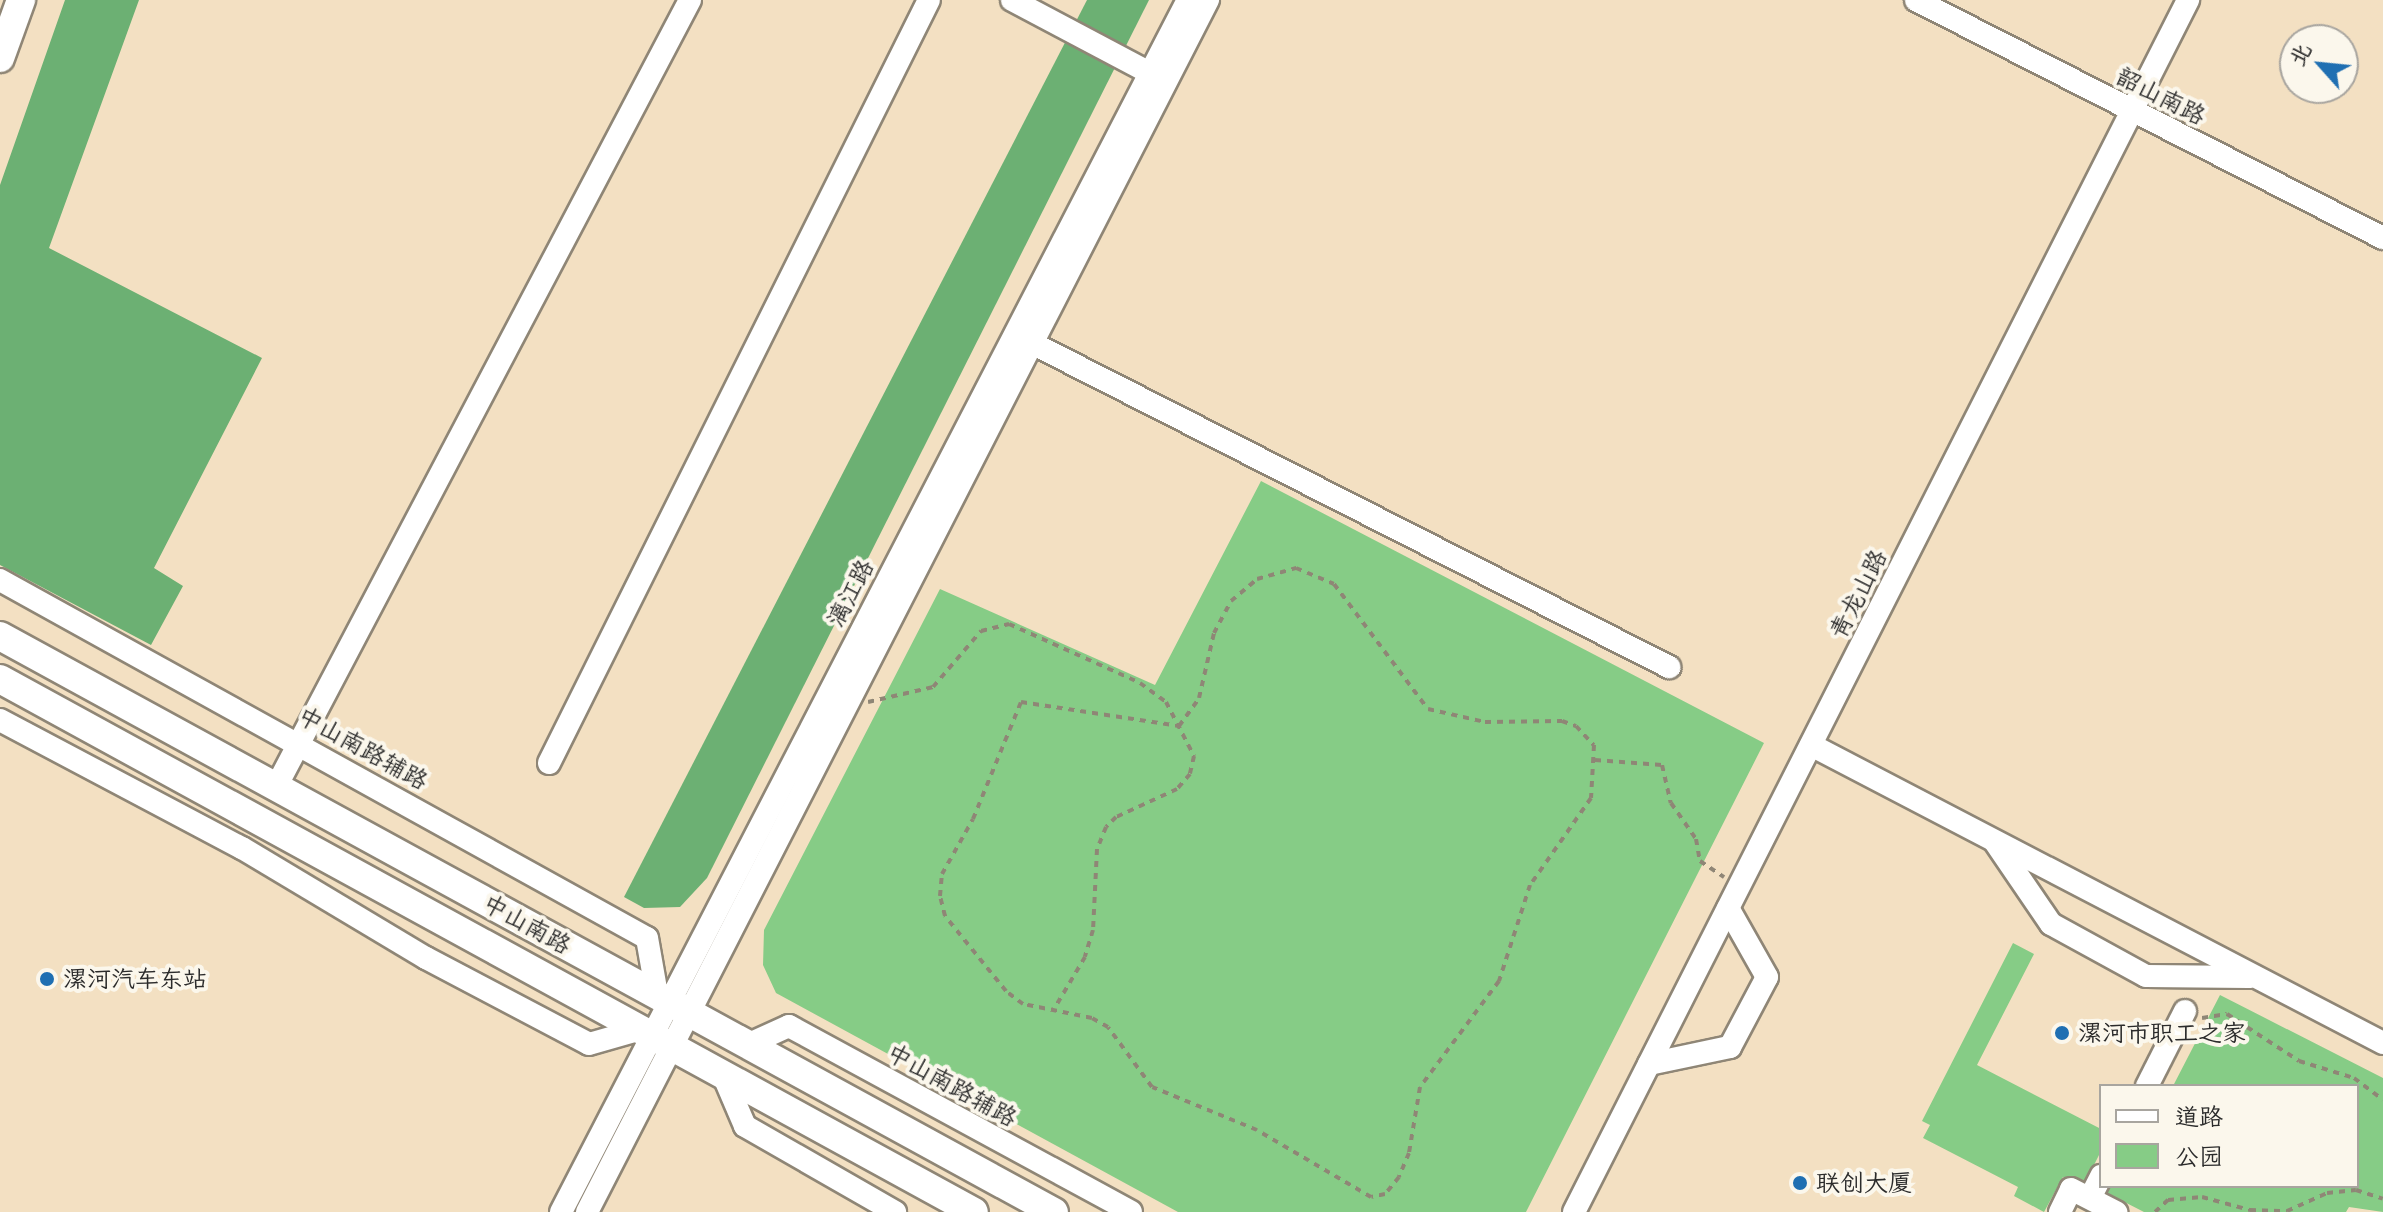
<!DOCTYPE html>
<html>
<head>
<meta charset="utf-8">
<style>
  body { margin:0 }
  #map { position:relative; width:2383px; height:1212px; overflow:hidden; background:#f3e0c2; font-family:Delius,"LXGW WenKai TC",sans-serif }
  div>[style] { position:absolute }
  .green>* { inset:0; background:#86cc86 }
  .forest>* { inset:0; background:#6cb073 }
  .path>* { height:4px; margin-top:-2px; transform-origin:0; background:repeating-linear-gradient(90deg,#8f8676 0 6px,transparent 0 12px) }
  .roads { filter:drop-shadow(2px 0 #8f8676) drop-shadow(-2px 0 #8f8676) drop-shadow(0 2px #8f8676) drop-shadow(0 -2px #8f8676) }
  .minor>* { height:22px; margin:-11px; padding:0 11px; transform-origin:11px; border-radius:11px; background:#fff }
  .major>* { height:28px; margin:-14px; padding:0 14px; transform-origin:14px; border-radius:14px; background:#fff }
  .dots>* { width:22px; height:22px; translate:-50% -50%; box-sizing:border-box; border:4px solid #fbf7ec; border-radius:50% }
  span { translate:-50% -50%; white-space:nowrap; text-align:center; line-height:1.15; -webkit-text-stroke:8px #fbf7ec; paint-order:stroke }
  .street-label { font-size:24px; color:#2b2b2b }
  .poi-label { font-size:24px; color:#2b2b2b }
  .left { translate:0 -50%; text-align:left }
  .legend { position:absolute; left:2099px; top:1084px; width:260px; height:104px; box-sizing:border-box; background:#fbf7ec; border:2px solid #a8a59f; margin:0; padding:10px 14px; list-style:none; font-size:24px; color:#2b2b2b }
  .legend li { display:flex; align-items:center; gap:16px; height:40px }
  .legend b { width:40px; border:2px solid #a8a59f }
  .north { position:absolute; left:2279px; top:24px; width:80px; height:80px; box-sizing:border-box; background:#fbf7ec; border:2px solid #a8a59f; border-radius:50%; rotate:297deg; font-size:22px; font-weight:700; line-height:32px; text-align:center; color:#2b2b2b }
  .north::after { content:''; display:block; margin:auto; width:28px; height:36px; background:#1f6fb2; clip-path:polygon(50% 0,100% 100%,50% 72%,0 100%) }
</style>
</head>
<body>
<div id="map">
  <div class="green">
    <div style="clip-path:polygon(1261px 481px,1764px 743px,1526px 1212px,1178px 1212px,776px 993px,763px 965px,764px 930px,940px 589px,1155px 685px)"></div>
    <div style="clip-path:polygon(2013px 943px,2034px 954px,1977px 1065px,2101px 1129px,2101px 1151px,2083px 1187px,2063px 1177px,2044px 1212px,2014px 1196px,2018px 1187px,1923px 1138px,1930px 1125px,1922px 1121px)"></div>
    <div style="clip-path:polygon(2220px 995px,2383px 1078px,2383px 1212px,2349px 1207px,2346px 1212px,2144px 1212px,2101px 1190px,2103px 1186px,2357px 1186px,2357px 1086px,2173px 1086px)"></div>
  </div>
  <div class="forest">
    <div style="clip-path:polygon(65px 0,139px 0,49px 248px,262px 358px,154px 568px,183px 586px,151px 645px,0 565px,0 185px)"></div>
    <div style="clip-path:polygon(1087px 0,1149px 0,707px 878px,680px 907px,644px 908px,624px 897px)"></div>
  </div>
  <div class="path">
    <div style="left:1296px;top:568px;width:41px;rotate:22.8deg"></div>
    <div style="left:1334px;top:584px;width:156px;rotate:53.1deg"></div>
    <div style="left:1428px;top:709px;width:58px;rotate:12.8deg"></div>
    <div style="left:1485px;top:722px;width:77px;rotate:-0.7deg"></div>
    <div style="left:1562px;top:721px;width:15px;rotate:20deg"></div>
    <div style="left:1576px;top:726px;width:26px;rotate:47deg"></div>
    <div style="left:1594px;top:745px;width:53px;rotate:93.2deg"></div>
    <div style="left:1591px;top:798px;width:106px;rotate:125deg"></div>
    <div style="left:1530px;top:885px;width:101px;rotate:107.9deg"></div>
    <div style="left:1499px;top:981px;width:132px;rotate:126.7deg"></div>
    <div style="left:1420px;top:1087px;width:67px;rotate:99.5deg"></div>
    <div style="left:1409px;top:1153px;width:26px;rotate:113deg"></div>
    <div style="left:1399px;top:1177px;width:22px;rotate:129deg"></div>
    <div style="left:1385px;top:1194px;width:14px;rotate:168deg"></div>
    <div style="left:1371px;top:1197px;width:132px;rotate:-149.6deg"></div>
    <div style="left:1257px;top:1130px;width:113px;rotate:-157.7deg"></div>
    <div style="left:1152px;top:1087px;width:74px;rotate:-126.3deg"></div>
    <div style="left:1108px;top:1027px;width:18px;rotate:-151deg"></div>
    <div style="left:1092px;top:1018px;width:70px;rotate:-168.5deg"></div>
    <div style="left:1023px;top:1004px;width:21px;rotate:-143deg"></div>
    <div style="left:1006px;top:991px;width:97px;rotate:-129.1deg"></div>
    <div style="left:945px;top:916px;width:21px;rotate:-104deg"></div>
    <div style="left:940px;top:896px;width:22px;rotate:-85deg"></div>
    <div style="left:942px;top:874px;width:63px;rotate:-60.6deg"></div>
    <div style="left:973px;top:819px;width:126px;rotate:-67.7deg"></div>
    <div style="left:1021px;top:702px;width:160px;rotate:8.6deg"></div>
    <div style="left:1179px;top:726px;width:34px;rotate:-54deg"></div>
    <div style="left:1199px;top:698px;width:67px;rotate:-77deg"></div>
    <div style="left:1214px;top:633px;width:36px;rotate:-62deg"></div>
    <div style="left:1231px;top:601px;width:34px;rotate:-40deg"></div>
    <div style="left:1257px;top:579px;width:41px;rotate:-15.8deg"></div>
    <div style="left:868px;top:702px;width:67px;rotate:-13deg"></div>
    <div style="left:933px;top:687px;width:74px;rotate:-49.4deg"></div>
    <div style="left:981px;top:631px;width:29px;rotate:-14deg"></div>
    <div style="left:1009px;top:624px;width:144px;rotate:24.2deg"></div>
    <div style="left:1140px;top:683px;width:32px;rotate:36deg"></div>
    <div style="left:1166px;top:702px;width:61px;rotate:62.6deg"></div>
    <div style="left:1194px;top:756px;width:18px;rotate:103deg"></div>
    <div style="left:1190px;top:774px;width:20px;rotate:131deg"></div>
    <div style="left:1177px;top:789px;width:67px;rotate:155.3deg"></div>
    <div style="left:1116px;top:817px;width:14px;rotate:135deg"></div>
    <div style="left:1106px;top:827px;width:24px;rotate:112deg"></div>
    <div style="left:1097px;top:849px;width:81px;rotate:92.8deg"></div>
    <div style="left:1093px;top:930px;width:28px;rotate:107deg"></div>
    <div style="left:1085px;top:957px;width:61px;rotate:120.8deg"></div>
    <div style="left:1595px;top:760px;width:67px;rotate:4.3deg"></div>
    <div style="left:1662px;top:765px;width:39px;rotate:77deg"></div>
    <div style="left:1671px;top:803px;width:44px;rotate:55.2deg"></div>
    <div style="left:1696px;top:839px;width:22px;rotate:80deg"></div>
    <div style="left:1700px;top:861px;width:29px;rotate:34deg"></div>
    <div style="left:2202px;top:1018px;width:25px;rotate:-9deg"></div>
    <div style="left:2227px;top:1014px;width:86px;rotate:33.1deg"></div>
    <div style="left:2299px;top:1061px;width:58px;rotate:17.2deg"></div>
    <div style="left:2354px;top:1078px;width:36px;rotate:37deg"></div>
    <div style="left:2155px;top:1212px;width:18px;rotate:-43deg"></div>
    <div style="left:2168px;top:1200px;width:34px;rotate:-5deg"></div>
    <div style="left:2202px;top:1197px;width:50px;rotate:15.2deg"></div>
    <div style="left:2250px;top:1210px;width:37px;rotate:2deg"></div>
    <div style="left:2287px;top:1211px;width:44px;rotate:-24.2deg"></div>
    <div style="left:2327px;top:1193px;width:29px;rotate:-6deg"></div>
    <div style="left:2356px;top:1190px;width:28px;rotate:18deg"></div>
  </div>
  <div class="roads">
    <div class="minor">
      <div style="left:1012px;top:0;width:156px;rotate:27.9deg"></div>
      <div style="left:1916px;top:0;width:524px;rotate:27.01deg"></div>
      <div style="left:1016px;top:335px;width:733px;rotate:26.95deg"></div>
      <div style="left:0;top:580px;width:739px;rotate:28.96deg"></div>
      <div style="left:647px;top:938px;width:58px;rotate:80deg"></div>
      <div style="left:0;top:720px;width:274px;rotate:27.9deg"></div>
      <div style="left:242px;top:848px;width:214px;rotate:30.9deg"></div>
      <div style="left:426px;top:958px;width:184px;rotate:27.8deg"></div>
      <div style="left:589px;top:1044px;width:51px;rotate:-15.9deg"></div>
      <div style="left:1811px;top:745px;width:645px;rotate:27.52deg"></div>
      <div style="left:549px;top:763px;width:852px;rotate:-63.53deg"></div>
      <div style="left:276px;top:787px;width:889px;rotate:-62.25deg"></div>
      <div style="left:1995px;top:842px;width:99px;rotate:55.7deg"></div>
      <div style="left:2051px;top:924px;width:108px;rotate:28.7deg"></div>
      <div style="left:2146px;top:976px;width:103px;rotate:0.6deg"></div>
      <div style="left:747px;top:1045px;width:46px;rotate:-24.3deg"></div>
      <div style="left:789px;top:1026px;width:389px;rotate:28.5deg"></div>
      <div style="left:1649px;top:1064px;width:83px;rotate:-11.9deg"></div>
      <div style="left:1730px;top:1047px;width:79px;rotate:-62.1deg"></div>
      <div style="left:1767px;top:977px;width:79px;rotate:-119.5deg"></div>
      <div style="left:724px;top:1077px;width:53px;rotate:66.8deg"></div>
      <div style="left:745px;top:1126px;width:173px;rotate:29.8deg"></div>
      <div style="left:2147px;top:1086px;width:84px;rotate:-63.1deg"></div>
      <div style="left:2090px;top:1198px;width:25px;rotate:-63deg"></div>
      <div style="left:561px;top:1212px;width:1365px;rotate:-62.65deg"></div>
      <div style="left:587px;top:1212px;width:1362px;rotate:-62.87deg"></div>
      <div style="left:1574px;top:1212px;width:1359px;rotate:-63.13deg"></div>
      <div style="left:2060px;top:1212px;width:25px;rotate:-64deg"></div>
      <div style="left:2071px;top:1189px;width:51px;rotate:27.1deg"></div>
    </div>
    <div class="major">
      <div style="left:0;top:58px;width:62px;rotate:-70.1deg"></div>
      <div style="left:0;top:636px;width:1201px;rotate:28.66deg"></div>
      <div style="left:0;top:679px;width:1110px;rotate:28.69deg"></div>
    </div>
  </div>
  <div class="dots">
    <div style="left:47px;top:979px;background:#1f6fb2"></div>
    <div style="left:2062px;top:1033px;background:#1f6fb2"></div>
    <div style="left:1800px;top:1183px;background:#1f6fb2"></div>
  </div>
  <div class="street-label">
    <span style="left:2161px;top:96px;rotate:27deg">韶山南路</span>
    <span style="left:850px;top:593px;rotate:-62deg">漓江路</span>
    <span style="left:1858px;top:594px;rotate:-63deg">青龙山路</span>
    <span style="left:363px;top:748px;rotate:29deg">中山南路辅路</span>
    <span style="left:527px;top:924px;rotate:29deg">中山南路</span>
    <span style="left:952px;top:1085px;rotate:29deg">中山南路辅路</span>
  </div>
  <div class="poi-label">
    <span class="left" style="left:63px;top:979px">漯河汽车东站</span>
    <span class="left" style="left:2078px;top:1033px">漯河市职工之家</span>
    <span class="left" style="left:1816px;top:1183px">联创大厦</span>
  </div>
  <ul class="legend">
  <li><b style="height:10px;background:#fff"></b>道路</li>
  <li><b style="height:22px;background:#86cc86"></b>公园</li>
  </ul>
  <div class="north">北</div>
</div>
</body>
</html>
